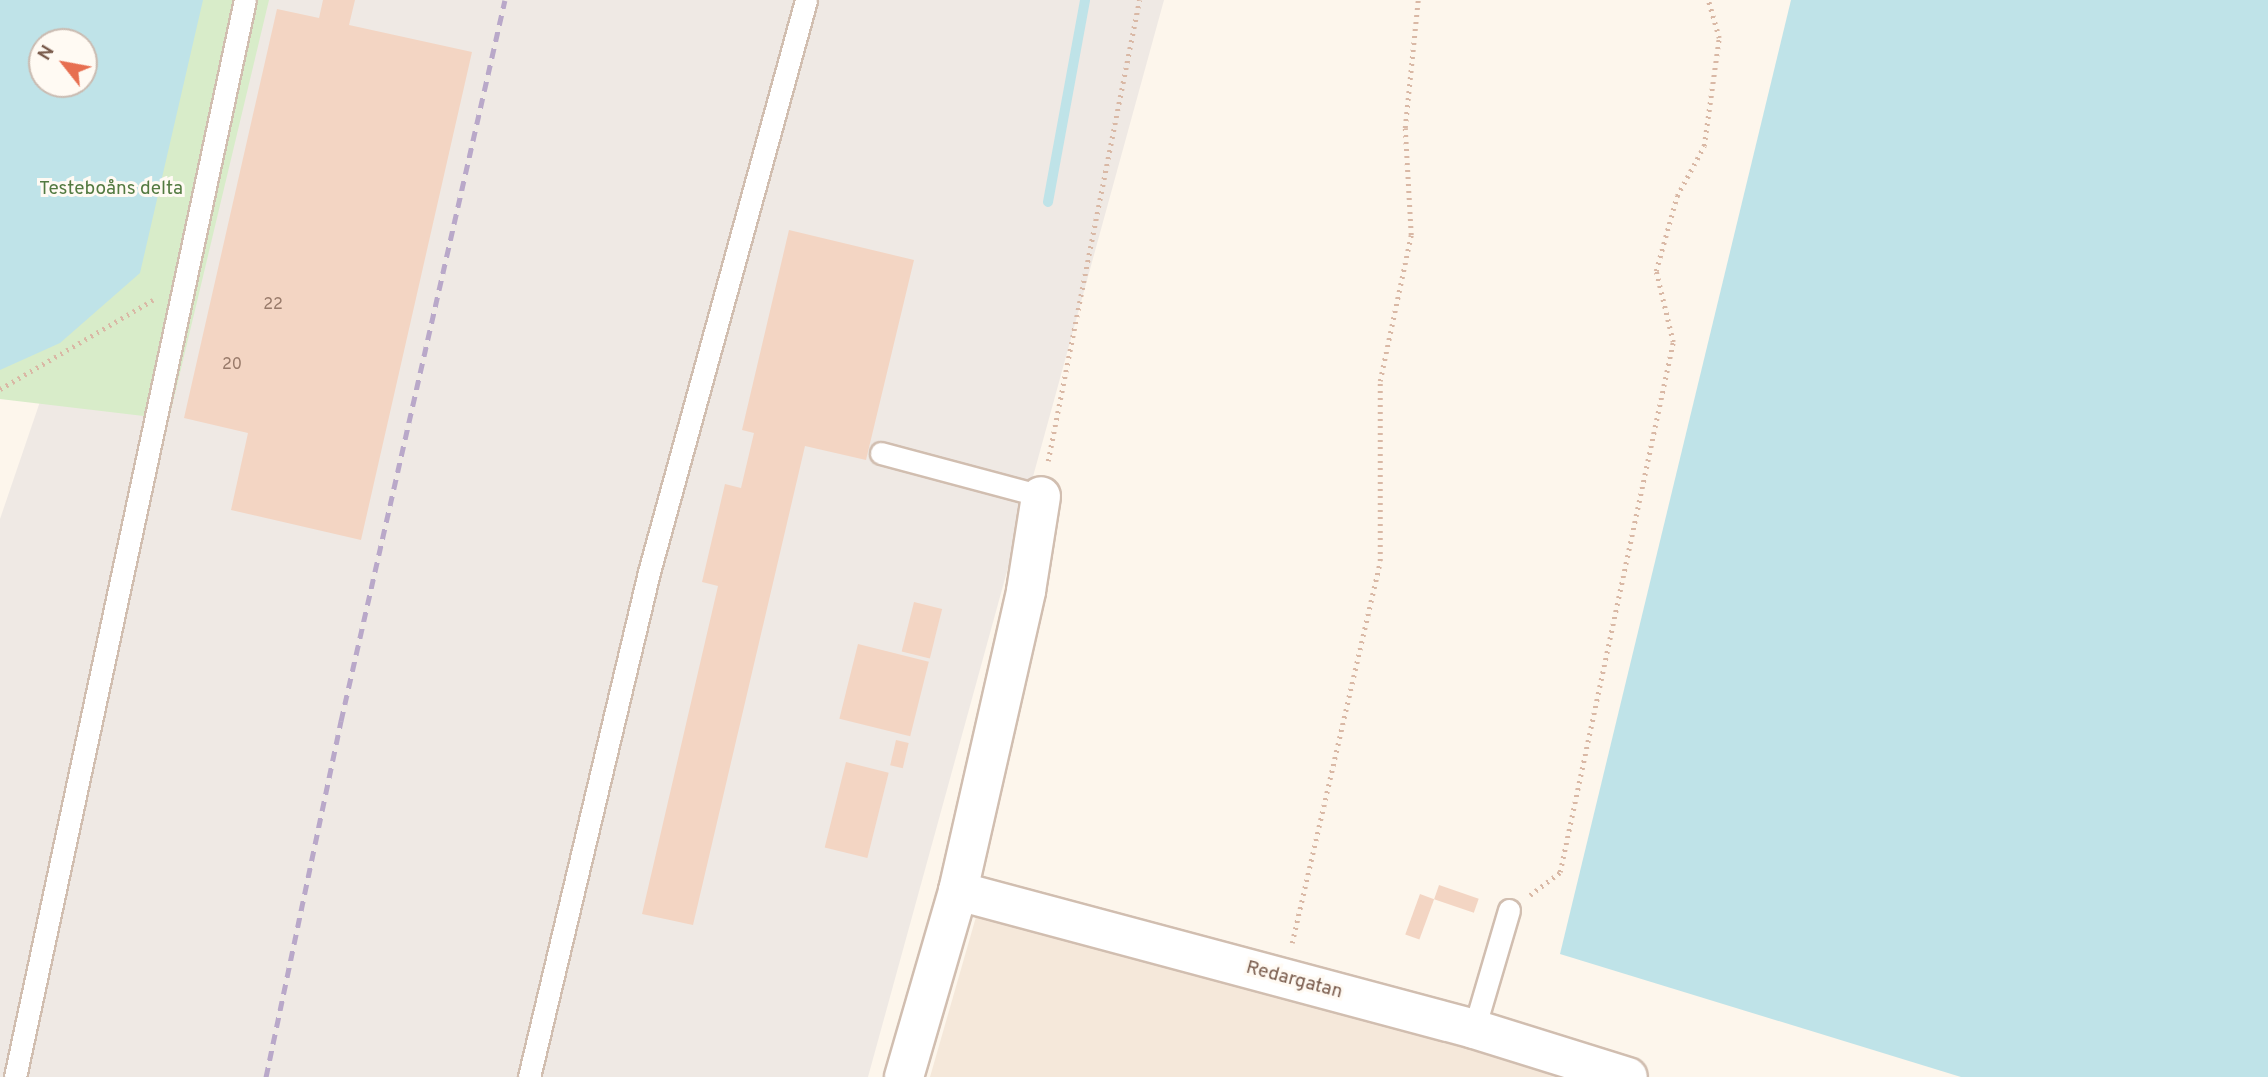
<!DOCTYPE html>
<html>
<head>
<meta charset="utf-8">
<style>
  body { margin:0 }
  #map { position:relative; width:2268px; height:1077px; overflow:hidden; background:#fdf6ec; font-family:Overpass,sans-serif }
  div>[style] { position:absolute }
  .residential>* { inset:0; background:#f5e8da }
  .industrial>* { inset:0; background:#efe9e4 }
  .green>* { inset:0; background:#d8ecc9 }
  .water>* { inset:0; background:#bfe3e8 }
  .stream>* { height:10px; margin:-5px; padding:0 5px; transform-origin:5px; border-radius:5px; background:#bfe3e8 }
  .building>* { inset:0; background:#f3d5c3; transform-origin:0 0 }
  .path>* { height:4.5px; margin-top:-2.25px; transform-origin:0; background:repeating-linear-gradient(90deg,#d9b8a5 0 2px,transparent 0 7px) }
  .roads { filter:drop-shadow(2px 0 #d1beb0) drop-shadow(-2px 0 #d1beb0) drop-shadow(0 2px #d1beb0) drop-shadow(0 -2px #d1beb0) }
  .lane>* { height:21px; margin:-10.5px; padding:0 10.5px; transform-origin:10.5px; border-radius:10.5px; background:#fff }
  .street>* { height:38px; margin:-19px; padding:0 19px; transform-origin:19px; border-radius:19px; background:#fff }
  .rail>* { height:5px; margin-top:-2.5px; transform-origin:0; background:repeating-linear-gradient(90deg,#b9a8c9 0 10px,transparent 0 17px) }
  span { translate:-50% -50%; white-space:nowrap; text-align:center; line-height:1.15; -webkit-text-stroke:6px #fffaf3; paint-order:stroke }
  .number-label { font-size:16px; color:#987a6a }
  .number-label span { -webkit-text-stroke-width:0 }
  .park-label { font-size:19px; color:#537a41 }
  .street-label { font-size:19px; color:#7a5c4d }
  .north { position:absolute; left:28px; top:28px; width:70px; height:70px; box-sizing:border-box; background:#fffaf3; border:2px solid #cabbb1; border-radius:50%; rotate:301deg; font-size:19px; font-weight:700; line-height:28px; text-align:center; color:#7a5c4d }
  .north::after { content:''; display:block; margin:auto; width:24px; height:32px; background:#e76f51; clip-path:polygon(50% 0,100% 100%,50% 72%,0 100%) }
</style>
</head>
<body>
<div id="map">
  <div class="residential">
    <div style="clip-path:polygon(978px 910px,1592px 1077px,930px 1077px)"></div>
  </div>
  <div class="industrial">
    <div style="clip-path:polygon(203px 0,1164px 0,868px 1077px,0 1077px,0 519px,60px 343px)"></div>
  </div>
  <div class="green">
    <div style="clip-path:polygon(evenodd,0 0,269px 0,169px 419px,0 399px,0 0,42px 42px,84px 42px,84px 84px,42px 84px,42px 42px)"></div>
  </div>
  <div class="water">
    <div style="clip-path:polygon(evenodd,0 0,203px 0,140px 273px,60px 343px,0 370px,0 0,84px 42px,84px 84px,42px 84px,42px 42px,84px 42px)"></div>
    <div style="clip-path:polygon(1791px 0,2268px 0,2268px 1077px,1961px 1077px,1560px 954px)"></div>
  </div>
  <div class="stream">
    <div style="left:1048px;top:202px;width:205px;rotate:-79.6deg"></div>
  </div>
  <div class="building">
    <div style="clip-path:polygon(323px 0,355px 0,349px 25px,472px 52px,361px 540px,231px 510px,248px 433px,184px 418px,277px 9px,319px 18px)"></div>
    <div style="clip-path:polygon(789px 230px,914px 260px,866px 460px,805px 446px,693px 925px,642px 914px,718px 586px,702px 582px,725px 484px,741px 488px,754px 433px,742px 430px)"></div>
    <div style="left:914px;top:602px;width:29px;height:51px;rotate:14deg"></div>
    <div style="left:858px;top:644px;width:73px;height:77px;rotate:14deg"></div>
    <div style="left:896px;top:740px;width:13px;height:26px;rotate:13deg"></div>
    <div style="left:846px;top:762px;width:44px;height:88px;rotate:14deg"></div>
    <div style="left:1439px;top:885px;width:42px;height:15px;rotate:19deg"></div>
    <div style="left:1420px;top:894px;width:15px;height:43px;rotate:20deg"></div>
  </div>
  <div class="path">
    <div style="left:0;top:389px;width:177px;rotate:-30.2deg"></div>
    <div style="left:1048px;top:461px;width:470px;rotate:-78.8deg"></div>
    <div style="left:1530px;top:895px;width:38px;rotate:-37deg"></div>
    <div style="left:1560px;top:872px;width:542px;rotate:-77.96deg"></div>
    <div style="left:1673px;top:342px;width:73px;rotate:-103.5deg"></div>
    <div style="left:1656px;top:271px;width:78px;rotate:-74.4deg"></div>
    <div style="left:1677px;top:196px;width:57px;rotate:-61.6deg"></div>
    <div style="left:1704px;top:146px;width:109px;rotate:-82.1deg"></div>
    <div style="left:1719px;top:38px;width:40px;rotate:-106deg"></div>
    <div style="left:1292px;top:943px;width:392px;rotate:-77deg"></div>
    <div style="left:1380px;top:561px;width:180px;rotate:-90deg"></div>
    <div style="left:1380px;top:381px;width:149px;rotate:-78deg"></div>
    <div style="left:1411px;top:235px;width:107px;rotate:-93.2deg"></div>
    <div style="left:1405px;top:128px;width:129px;rotate:-84.2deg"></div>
  </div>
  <div class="roads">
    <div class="lane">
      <div style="left:881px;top:453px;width:166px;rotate:15deg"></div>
      <div style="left:1474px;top:1029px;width:124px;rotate:-73.6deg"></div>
      <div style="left:15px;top:1077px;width:1101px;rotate:-77.95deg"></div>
      <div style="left:529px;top:1077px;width:519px;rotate:-76.63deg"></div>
      <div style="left:649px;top:572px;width:593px;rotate:-74.65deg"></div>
    </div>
    <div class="street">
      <div style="left:958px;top:891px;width:534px;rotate:14.97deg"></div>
      <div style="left:1474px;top:1029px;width:161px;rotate:17.3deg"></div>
      <div style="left:904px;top:1077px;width:194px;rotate:-73.8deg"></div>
      <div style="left:958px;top:891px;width:308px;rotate:-77.2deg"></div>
      <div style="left:1026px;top:591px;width:96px;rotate:-81deg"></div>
    </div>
  </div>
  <div class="rail">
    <div style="left:266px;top:1077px;width:364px;rotate:-78.1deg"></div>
    <div style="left:341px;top:721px;width:739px;rotate:-77.19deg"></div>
  </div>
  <div class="number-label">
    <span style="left:273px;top:305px">22</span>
    <span style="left:232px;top:365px">20</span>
  </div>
  <div class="park-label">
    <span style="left:111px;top:190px">Testeboåns delta</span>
  </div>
  <div class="street-label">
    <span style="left:1294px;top:981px;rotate:15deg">Redargatan</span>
  </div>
  <div class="north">N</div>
</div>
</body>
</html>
